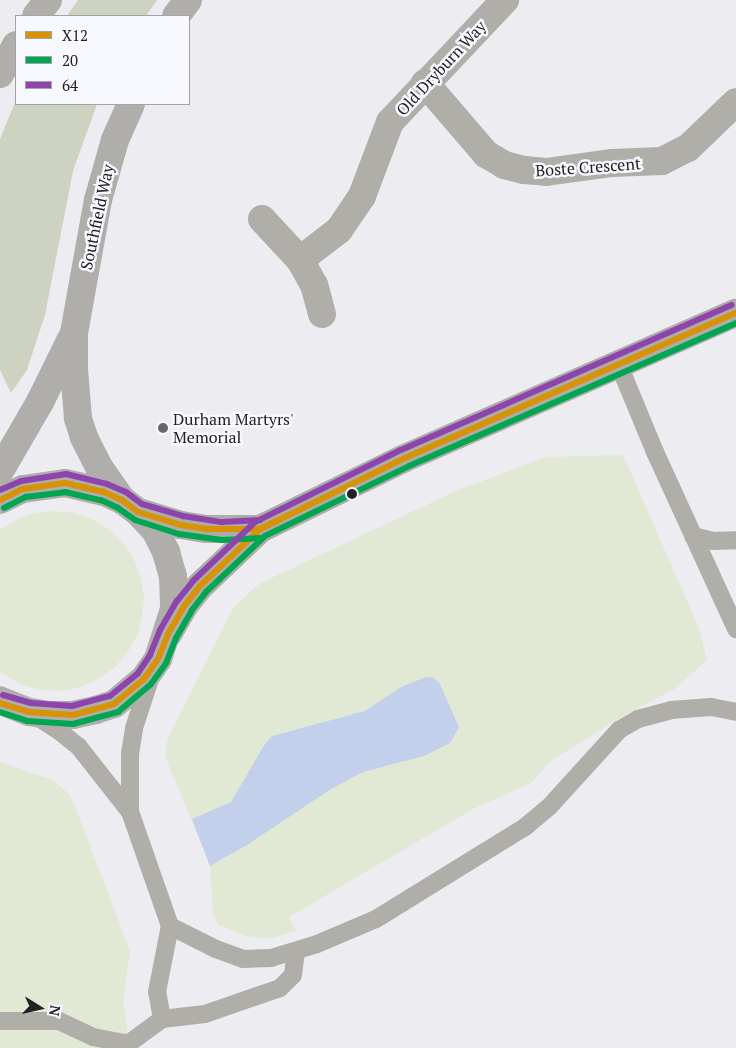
<!DOCTYPE html>
<html>
<head>
<meta charset="utf-8">
<style>
  body { margin:0 }
  #map { position:relative; width:736px; height:1048px; overflow:hidden; background:#ececf1; font-family:"PT Serif",serif }
  div>[style] { position:absolute }
  .green>* { inset:0; background:#e1e8d4 }
  .forest>* { inset:0; background:#cdd3c0 }
  .water>* { inset:0; background:#c3d0eb }
  .lane>* { height:18px; margin:-9px; padding:0 9px; transform-origin:9px; border-radius:9px; background:#afaea8 }
  .street>* { height:28px; margin:-14px; padding:0 14px; transform-origin:14px; border-radius:14px; background:#afaea8 }
  .secondary>* { height:28px; margin:-14px; padding:0 14px; transform-origin:14px; border-radius:14px; background:#aeaca6 }
  .highway>* { height:28px; margin:-14px; padding:0 14px; transform-origin:14px; border-radius:14px; background:#afaeab }
  .bus-1>* { height:6px; margin:-3px; padding:0 3px; transform-origin:3px; border-radius:3px; background:#d79205 }
  .bus-2>* { height:6px; margin:-3px; padding:0 3px; transform-origin:3px; border-radius:3px; background:#00a651 }
  .bus-3>* { height:6px; margin:-3px; padding:0 3px; transform-origin:3px; border-radius:3px; background:#8e44ad }
  .dots>* { width:14px; height:14px; translate:-50% -50%; box-sizing:border-box; border:2px solid #f8f8ff; border-radius:50% }
  span { translate:-50% -50%; white-space:nowrap; text-align:center; line-height:1.15; -webkit-text-stroke:5px #f8f8ff; paint-order:stroke }
  .street-label { font-size:16px; color:#212124 }
  .poi-label { font-size:16px; color:#212124 }
  .left { translate:0 -50%; text-align:left }
  .legend { position:absolute; left:15px; top:15px; width:175px; height:90px; box-sizing:border-box; background:#f8f8ff; border:1px solid #a2a2a7; margin:0; padding:6px 9px; list-style:none; font-size:15px; color:#212124 }
  .legend li { display:flex; align-items:center; gap:10px; height:25px }
  .legend b { width:25px; border:1px solid #a2a2a7 }
  .north { position:absolute; left:15px; top:983px; width:50px; height:50px; -webkit-text-stroke:4px #f8f8ff; paint-order:stroke; rotate:100deg; font-size:14px; font-weight:700; line-height:20px; text-align:center; color:#212124 }
  .north::after { content:''; display:block; margin:auto; width:18px; height:22px; background:#212124; clip-path:polygon(50% 0,100% 100%,50% 72%,0 100%) }
</style>
</head>
<body>
<div id="map">
  <div class="green">
    <div style="clip-path:polygon(623px 455px,699px 628px,707px 660px,674px 689px,611px 723px,551px 761px,531px 783px,473px 809px,289px 917px,296px 931px,272px 938px,248px 937px,218px 925px,213px 913px,210px 866px,165px 756px,167px 740px,233px 608px,259px 584px,456px 491px,546px 457px)"></div>
    <div style="clip-path:polygon(54px 511px,73px 513px,92px 519px,109px 530px,123px 543px,134px 559px,141px 578px,144px 598px,142px 617px,137px 636px,127px 653px,114px 668px,98px 679px,80px 687px,61px 691px,42px 690px,22px 685px,0 672px,0 530px,14px 521px,34px 513px)"></div>
    <div style="clip-path:polygon(0 762px,52px 780px,65px 790px,73px 801px,130px 951px,123px 1001px,130px 1048px,0 1048px)"></div>
  </div>
  <div class="forest">
    <div style="clip-path:polygon(78px 0,157px 0,146px 16px,67px 16px)"></div>
    <div style="clip-path:polygon(16px 100px,16px 104px,97px 104px,73px 171px,45px 315px,27px 370px,11px 393px,0 370px,0 139px)"></div>
  </div>
  <div class="water">
    <div style="clip-path:polygon(426px 677px,434px 678px,440px 684px,455px 718px,459px 727px,450px 743px,424px 756px,363px 772px,331px 789px,247px 845px,210px 866px,192px 819px,231px 802px,263px 747px,272px 736px,365px 711px,401px 687px)"></div>
  </div>
  <div class="lane">
    <div style="left:619px;top:365px;width:94px;rotate:67.5deg"></div>
    <div style="left:655px;top:452px;width:195px;rotate:65.4deg"></div>
    <div style="left:693px;top:536px;width:21px;rotate:14deg"></div>
    <div style="left:713px;top:541px;width:23px;rotate:-2deg"></div>
    <div style="left:130px;top:812px;width:58px;rotate:-90deg"></div>
    <div style="left:130px;top:754px;width:26px;rotate:-81deg"></div>
    <div style="left:134px;top:728px;width:55px;rotate:-71.9deg"></div>
    <div style="left:170px;top:926px;width:51px;rotate:26.6deg"></div>
    <div style="left:216px;top:949px;width:29px;rotate:20deg"></div>
    <div style="left:243px;top:959px;width:28px;rotate:-2deg"></div>
    <div style="left:271px;top:958px;width:48px;rotate:-16.9deg"></div>
    <div style="left:317px;top:944px;width:64px;rotate:-23deg"></div>
    <div style="left:376px;top:919px;width:175px;rotate:-31.7deg"></div>
    <div style="left:525px;top:827px;width:31px;rotate:-40deg"></div>
    <div style="left:549px;top:807px;width:104px;rotate:-47.7deg"></div>
    <div style="left:619px;top:730px;width:22px;rotate:-30deg"></div>
    <div style="left:638px;top:719px;width:34px;rotate:-15deg"></div>
    <div style="left:671px;top:710px;width:40px;rotate:-4.3deg"></div>
    <div style="left:711px;top:707px;width:25px;rotate:11deg"></div>
    <div style="left:162px;top:1019px;width:43px;rotate:-6.6deg"></div>
    <div style="left:205px;top:1014px;width:79px;rotate:-19.1deg"></div>
    <div style="left:280px;top:988px;width:18px;rotate:-45deg"></div>
    <div style="left:293px;top:975px;width:24px;rotate:-83deg"></div>
    <div style="left:0;top:1021px;width:59px"></div>
    <div style="left:59px;top:1021px;width:38px;rotate:25deg"></div>
    <div style="left:93px;top:1037px;width:36px;rotate:11deg"></div>
    <div style="left:128px;top:1044px;width:42px;rotate:-36.3deg"></div>
    <div style="left:162px;top:1019px;width:27px;rotate:-100deg"></div>
    <div style="left:157px;top:992px;width:67px;rotate:-78.9deg"></div>
    <div style="left:170px;top:926px;width:121px;rotate:-109.3deg"></div>
    <div style="left:130px;top:812px;width:83px;rotate:-128.1deg"></div>
    <div style="left:79px;top:747px;width:22px;rotate:-141deg"></div>
    <div style="left:62px;top:733px;width:30px;rotate:-147deg"></div>
  </div>
  <div class="street">
    <div style="left:36px;top:16px;width:20px;rotate:-53deg"></div>
    <div style="left:0;top:74px;width:33px;rotate:-61deg"></div>
    <div style="left:425px;top:83px;width:94px;rotate:49.3deg"></div>
    <div style="left:486px;top:154px;width:21px;rotate:31deg"></div>
    <div style="left:504px;top:165px;width:21px;rotate:14deg"></div>
    <div style="left:524px;top:170px;width:22px;rotate:5deg"></div>
    <div style="left:546px;top:172px;width:67px;rotate:-7.8deg"></div>
    <div style="left:612px;top:163px;width:50px;rotate:-2.3deg"></div>
    <div style="left:662px;top:161px;width:29px;rotate:-27deg"></div>
    <div style="left:688px;top:148px;width:66px;rotate:-43.8deg"></div>
    <div style="left:262px;top:219px;width:56px;rotate:47.2deg"></div>
    <div style="left:322px;top:314px;width:30px;rotate:-105deg"></div>
    <div style="left:314px;top:285px;width:29px;rotate:-119deg"></div>
    <div style="left:300px;top:260px;width:49px;rotate:-37.6deg"></div>
    <div style="left:339px;top:230px;width:41px;rotate:-55.9deg"></div>
    <div style="left:362px;top:196px;width:79px;rotate:-69.3deg"></div>
    <div style="left:390px;top:122px;width:168px;rotate:-46.7deg"></div>
  </div>
  <div class="secondary">
    <div style="left:138px;top:512px;width:45px;rotate:16.8deg"></div>
    <div style="left:181px;top:525px;width:26px;rotate:9deg"></div>
    <div style="left:207px;top:529px;width:53px"></div>
    <div style="left:168px;top:634px;width:34px;rotate:-60deg"></div>
    <div style="left:185px;top:605px;width:24px;rotate:-52deg"></div>
    <div style="left:200px;top:586px;width:83px;rotate:-43.5deg"></div>
    <div style="left:260px;top:529px;width:161px;rotate:-26.1deg"></div>
    <div style="left:405px;top:458px;width:361px;rotate:-23.7deg"></div>
  </div>
  <div class="highway">
    <div style="left:176px;top:16px;width:20px;rotate:-53deg"></div>
    <div style="left:0;top:471px;width:80px;rotate:-59.9deg"></div>
    <div style="left:40px;top:402px;width:70px;rotate:-63.8deg"></div>
    <div style="left:0;top:500px;width:25px;rotate:-26deg"></div>
    <div style="left:23px;top:489px;width:42px;rotate:-8.1deg"></div>
    <div style="left:65px;top:483px;width:40px;rotate:13deg"></div>
    <div style="left:104px;top:492px;width:20px;rotate:24deg"></div>
    <div style="left:122px;top:500px;width:20px;rotate:37deg"></div>
    <div style="left:138px;top:512px;width:25px;rotate:47deg"></div>
    <div style="left:155px;top:530px;width:25px;rotate:63deg"></div>
    <div style="left:166px;top:552px;width:25px;rotate:74deg"></div>
    <div style="left:173px;top:576px;width:33px;rotate:88deg"></div>
    <div style="left:174px;top:609px;width:52px;rotate:107.7deg"></div>
    <div style="left:158px;top:659px;width:24px;rotate:125deg"></div>
    <div style="left:144px;top:679px;width:39px;rotate:140deg"></div>
    <div style="left:114px;top:704px;width:19px;rotate:162deg"></div>
    <div style="left:96px;top:710px;width:24px;rotate:168deg"></div>
    <div style="left:73px;top:715px;width:24px;rotate:180deg"></div>
    <div style="left:49px;top:715px;width:20px;rotate:-171deg"></div>
    <div style="left:29px;top:712px;width:31px;rotate:-158deg"></div>
    <div style="left:122px;top:500px;width:40px;rotate:-124.9deg"></div>
    <div style="left:99px;top:467px;width:34px;rotate:-117deg"></div>
    <div style="left:84px;top:437px;width:20px;rotate:-108deg"></div>
    <div style="left:78px;top:418px;width:49px;rotate:-94.7deg"></div>
    <div style="left:74px;top:369px;width:36px;rotate:-90deg"></div>
    <div style="left:74px;top:333px;width:135px;rotate:-79.8deg"></div>
    <div style="left:98px;top:200px;width:62px;rotate:-74.2deg"></div>
    <div style="left:115px;top:140px;width:39px;rotate:-66deg"></div>
  </div>
  <div class="bus-1">
    <div style="left:0;top:500px;width:25px;rotate:-26deg"></div>
    <div style="left:23px;top:489px;width:42px;rotate:-8.1deg"></div>
    <div style="left:65px;top:483px;width:40px;rotate:13deg"></div>
    <div style="left:104px;top:492px;width:20px;rotate:24deg"></div>
    <div style="left:122px;top:500px;width:20px;rotate:37deg"></div>
    <div style="left:138px;top:512px;width:45px;rotate:16.8deg"></div>
    <div style="left:181px;top:525px;width:26px;rotate:9deg"></div>
    <div style="left:207px;top:529px;width:53px"></div>
    <div style="left:260px;top:529px;width:23px;rotate:-25deg"></div>
    <div style="left:0;top:703px;width:30px;rotate:17deg"></div>
    <div style="left:29px;top:712px;width:44px;rotate:3.9deg"></div>
    <div style="left:73px;top:715px;width:42px;rotate:-15deg"></div>
    <div style="left:114px;top:704px;width:39px;rotate:-40deg"></div>
    <div style="left:144px;top:679px;width:24px;rotate:-55deg"></div>
    <div style="left:158px;top:659px;width:27px;rotate:-68deg"></div>
    <div style="left:168px;top:634px;width:34px;rotate:-60deg"></div>
    <div style="left:185px;top:605px;width:24px;rotate:-52deg"></div>
    <div style="left:200px;top:586px;width:83px;rotate:-43.5deg"></div>
    <div style="left:260px;top:529px;width:161px;rotate:-26.1deg"></div>
    <div style="left:405px;top:458px;width:361px;rotate:-23.7deg"></div>
  </div>
  <div class="bus-2">
    <div style="left:4px;top:508px;width:25px;rotate:-27deg"></div>
    <div style="left:26px;top:497px;width:39px;rotate:-7deg"></div>
    <div style="left:65px;top:492px;width:37px;rotate:13deg"></div>
    <div style="left:101px;top:500px;width:19px;rotate:25deg"></div>
    <div style="left:118px;top:508px;width:21px;rotate:35deg"></div>
    <div style="left:135px;top:520px;width:46px;rotate:17.7deg"></div>
    <div style="left:179px;top:534px;width:43px;rotate:7.9deg"></div>
    <div style="left:222px;top:540px;width:38px;rotate:-3deg"></div>
    <div style="left:0;top:712px;width:28px;rotate:18deg"></div>
    <div style="left:27px;top:721px;width:46px;rotate:3.7deg"></div>
    <div style="left:73px;top:724px;width:47px;rotate:-14.9deg"></div>
    <div style="left:118px;top:712px;width:43px;rotate:-40.3deg"></div>
    <div style="left:151px;top:684px;width:26px;rotate:-54deg"></div>
    <div style="left:166px;top:663px;width:27px;rotate:-68deg"></div>
    <div style="left:176px;top:638px;width:32px;rotate:-60deg"></div>
    <div style="left:192px;top:610px;width:23px;rotate:-52deg"></div>
    <div style="left:206px;top:592px;width:81px;rotate:-43.5deg"></div>
    <div style="left:265px;top:536px;width:160px;rotate:-25.9deg"></div>
    <div style="left:409px;top:466px;width:357px;rotate:-23.6deg"></div>
  </div>
  <div class="bus-3">
    <div style="left:0;top:490px;width:23px;rotate:-23deg"></div>
    <div style="left:21px;top:481px;width:46px;rotate:-8.8deg"></div>
    <div style="left:66px;top:474px;width:42px;rotate:13.7deg"></div>
    <div style="left:107px;top:484px;width:21px;rotate:23deg"></div>
    <div style="left:126px;top:492px;width:20px;rotate:37deg"></div>
    <div style="left:142px;top:504px;width:43px;rotate:16.3deg"></div>
    <div style="left:183px;top:516px;width:39px;rotate:9deg"></div>
    <div style="left:222px;top:522px;width:38px;rotate:-3deg"></div>
    <div style="left:3px;top:695px;width:29px;rotate:16deg"></div>
    <div style="left:31px;top:703px;width:41px;rotate:4.2deg"></div>
    <div style="left:72px;top:706px;width:39px;rotate:-15deg"></div>
    <div style="left:110px;top:696px;width:36px;rotate:-39deg"></div>
    <div style="left:138px;top:673px;width:22px;rotate:-56deg"></div>
    <div style="left:150px;top:655px;width:27px;rotate:-68deg"></div>
    <div style="left:160px;top:630px;width:34px;rotate:-60deg"></div>
    <div style="left:177px;top:601px;width:26px;rotate:-51deg"></div>
    <div style="left:193px;top:581px;width:86px;rotate:-43.6deg"></div>
    <div style="left:255px;top:522px;width:163px;rotate:-26.3deg"></div>
    <div style="left:401px;top:450px;width:361px;rotate:-23.7deg"></div>
  </div>
  <div class="dots">
    <div style="left:163px;top:428px;background:#68686c"></div>
    <div style="left:352px;top:494px;background:#212124"></div>
  </div>
  <div class="street-label">
    <span style="left:441px;top:68px;rotate:-47deg">Old Dryburn Way</span>
    <span style="left:588px;top:167px;rotate:-4deg">Boste Crescent</span>
    <span style="left:97px;top:217px;rotate:-78deg">Southfield Way</span>
  </div>
  <div class="poi-label">
    <span class="left" style="left:173px;top:428px">Durham Martyrs'<br>Memorial</span>
  </div>
  <ul class="legend">
  <li><b style="height:6px;background:#d79205"></b>X12</li>
  <li><b style="height:6px;background:#00a651"></b>20</li>
  <li><b style="height:6px;background:#8e44ad"></b>64</li>
  </ul>
  <div class="north">N</div>
</div>
</body>
</html>
